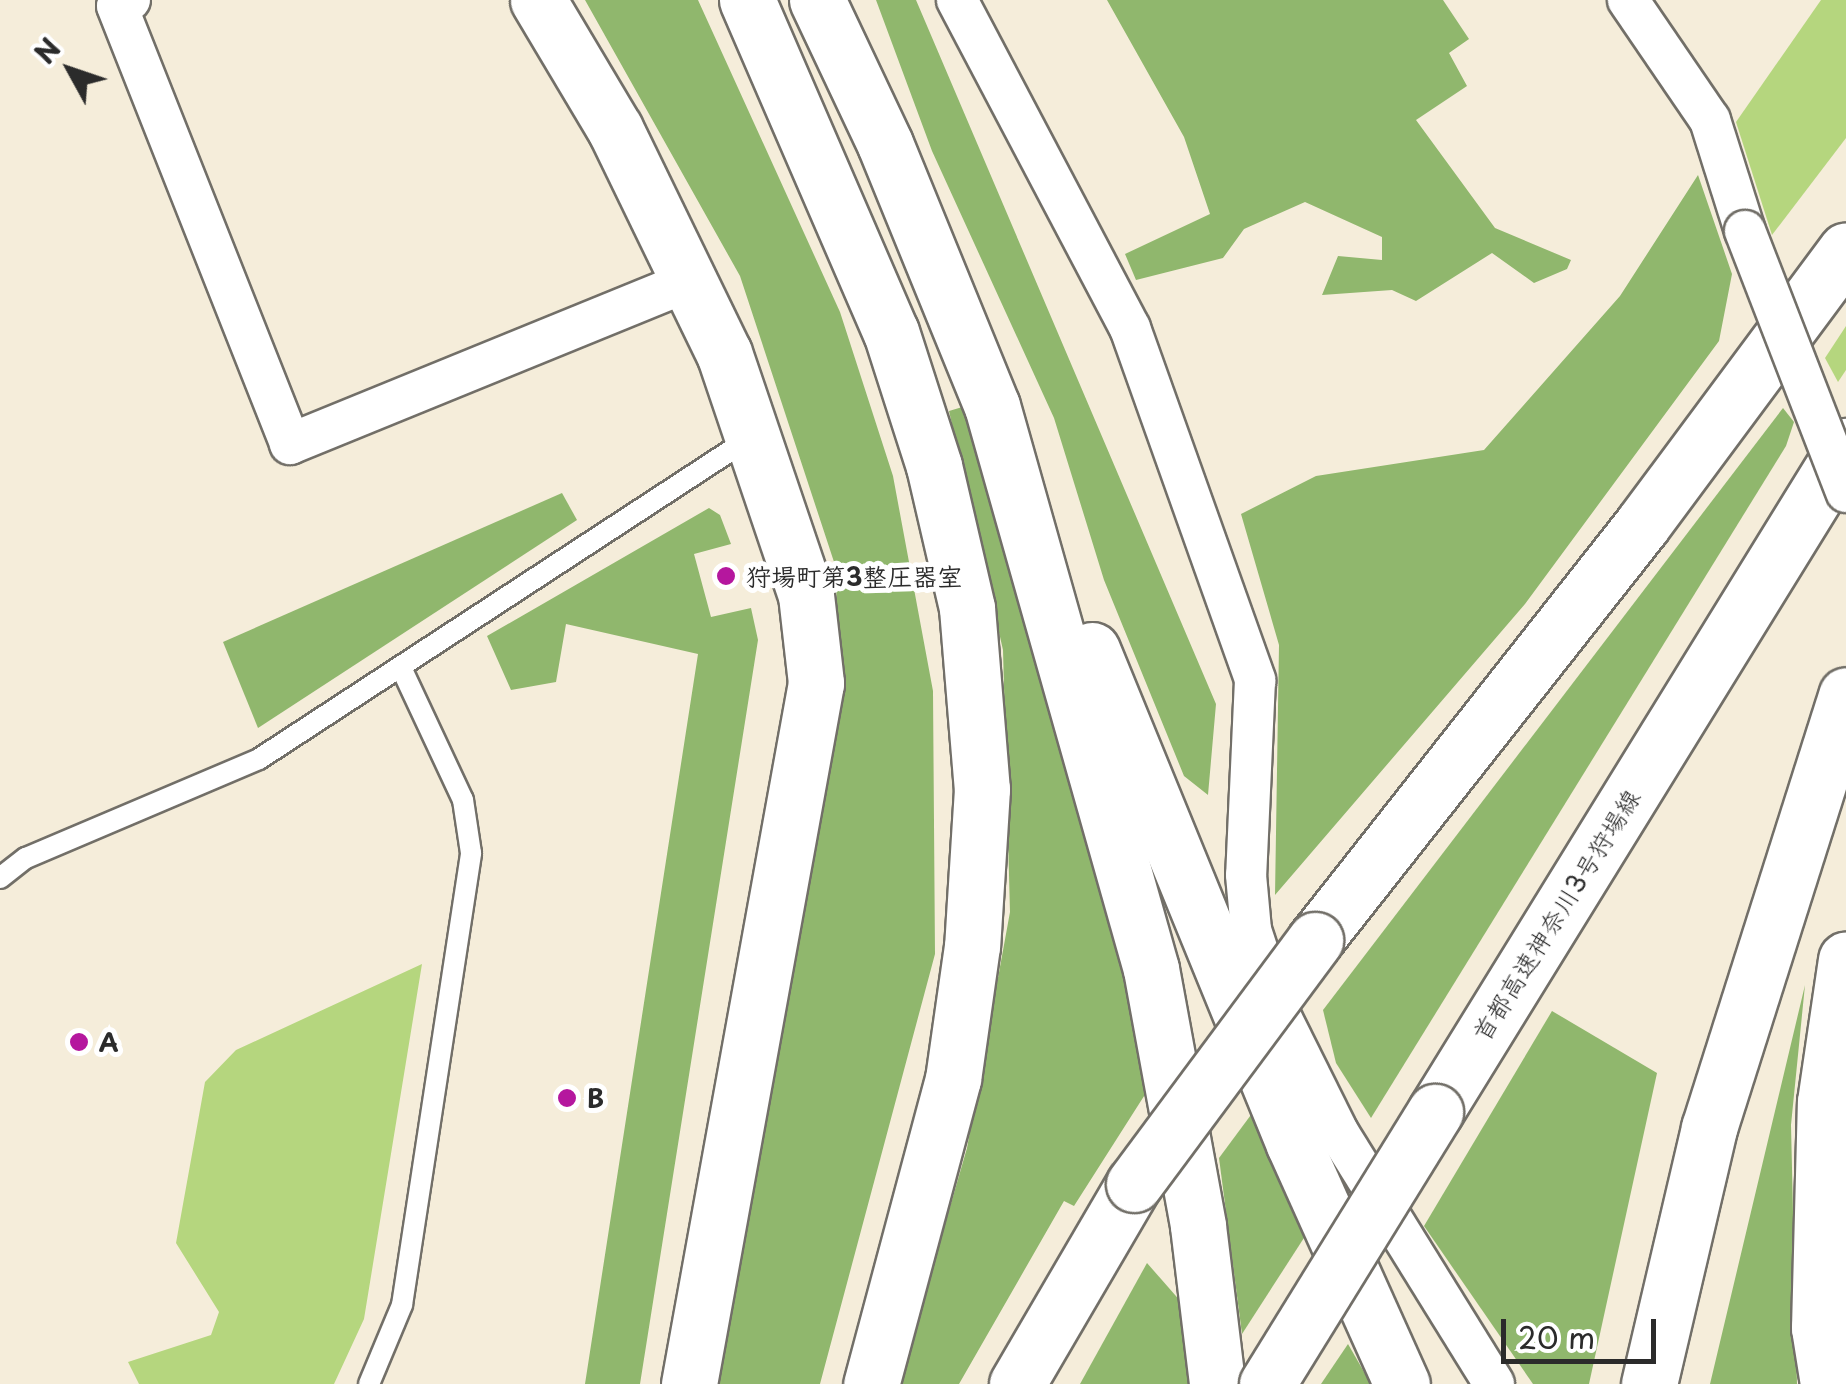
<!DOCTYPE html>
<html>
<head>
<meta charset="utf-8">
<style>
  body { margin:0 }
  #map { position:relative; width:1846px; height:1384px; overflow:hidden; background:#f5edda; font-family:"Playpen Sans","Klee One",sans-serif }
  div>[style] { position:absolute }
  .green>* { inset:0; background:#b5d67e }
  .forest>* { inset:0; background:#90b76d }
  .roads { filter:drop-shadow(2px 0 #726f68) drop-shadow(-2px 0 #726f68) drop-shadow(0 2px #726f68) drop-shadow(0 -2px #726f68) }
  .lane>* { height:20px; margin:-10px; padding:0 10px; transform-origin:10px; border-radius:10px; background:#fff }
  .street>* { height:40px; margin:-20px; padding:0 20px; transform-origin:20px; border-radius:20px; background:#fff }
  .secondary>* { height:55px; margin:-27.5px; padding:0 27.5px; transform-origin:27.5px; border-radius:27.5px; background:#fff }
  .highway>* { height:55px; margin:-27.5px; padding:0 27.5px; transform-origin:27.5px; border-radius:27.5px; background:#fff }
  .bridges { filter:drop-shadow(2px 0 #726f68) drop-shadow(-2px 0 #726f68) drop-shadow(0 2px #726f68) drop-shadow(0 -2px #726f68) }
  .street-bridge>* { height:40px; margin:-20px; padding:0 20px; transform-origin:20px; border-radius:20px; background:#fff }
  .highway-bridge>* { height:55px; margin:-27.5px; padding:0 27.5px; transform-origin:27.5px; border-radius:27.5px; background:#fff }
  .dots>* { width:28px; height:28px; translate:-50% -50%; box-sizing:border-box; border:5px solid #fff; border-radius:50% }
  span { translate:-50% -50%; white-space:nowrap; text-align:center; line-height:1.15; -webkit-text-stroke:10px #fff; paint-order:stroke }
  .poi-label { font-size:25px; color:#2b2b2b; font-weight:700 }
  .left { translate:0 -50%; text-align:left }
  .street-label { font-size:25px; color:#2b2b2b }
  .north { position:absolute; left:20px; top:20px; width:100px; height:100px; -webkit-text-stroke:8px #fff; paint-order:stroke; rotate:310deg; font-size:28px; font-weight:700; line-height:40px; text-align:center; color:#2b2b2b }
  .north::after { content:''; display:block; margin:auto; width:35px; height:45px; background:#2b2b2b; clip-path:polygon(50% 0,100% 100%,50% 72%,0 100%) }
  .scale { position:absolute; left:1501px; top:1319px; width:155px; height:45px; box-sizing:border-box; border:5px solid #2b2b2b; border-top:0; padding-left:12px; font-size:30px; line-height:35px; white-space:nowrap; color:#2b2b2b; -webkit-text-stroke:8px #fff; paint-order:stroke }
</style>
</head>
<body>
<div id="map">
  <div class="green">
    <div style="clip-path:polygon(1821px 0,1846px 0,1846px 138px,1772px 235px,1736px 122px)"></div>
    <div style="clip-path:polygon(1846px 326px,1846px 370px,1838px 382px,1825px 358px)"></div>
    <div style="clip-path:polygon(422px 964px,364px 1319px,334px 1384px,139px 1384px,128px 1362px,211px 1335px,219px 1312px,176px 1243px,205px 1082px,236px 1050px)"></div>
  </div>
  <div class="forest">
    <div style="clip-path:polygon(585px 0,698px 0,840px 312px,893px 476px,933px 691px,935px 954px,820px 1384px,718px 1384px,841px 687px,835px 565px,740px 276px)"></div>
    <div style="clip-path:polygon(876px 0,916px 0,1216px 704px,1208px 795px,1184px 776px,1104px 580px,1054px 418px,932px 151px)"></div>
    <div style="clip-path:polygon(1107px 0,1443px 0,1469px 39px,1449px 53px,1467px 86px,1416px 120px,1495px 228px,1571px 260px,1567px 269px,1534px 283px,1492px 253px,1416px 301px,1392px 290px,1322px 295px,1338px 256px,1382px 260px,1382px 237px,1305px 202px,1244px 229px,1223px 258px,1136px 280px,1125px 254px,1210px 214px,1184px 137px)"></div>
    <div style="clip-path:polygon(1698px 175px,1732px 274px,1719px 341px,1525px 604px,1275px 895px,1279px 645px,1241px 514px,1316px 476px,1484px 450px,1620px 296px)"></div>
    <div style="clip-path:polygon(969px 405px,1153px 1082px,1074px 1206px,1064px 1201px,959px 1384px,899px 1384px,967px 1148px,1010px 912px,1003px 650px,949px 411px)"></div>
    <div style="clip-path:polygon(1783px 408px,1794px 422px,1786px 446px,1371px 1118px,1336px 1063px,1323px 1010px)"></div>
    <div style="clip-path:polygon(562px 493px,577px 520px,258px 728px,223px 642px)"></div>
    <div style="clip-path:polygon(709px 508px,720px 515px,731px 544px,694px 554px,711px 617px,751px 608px,758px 640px,640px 1384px,585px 1384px,698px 654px,566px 624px,556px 682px,511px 690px,487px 636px)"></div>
    <div style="clip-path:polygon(1805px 985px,1791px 1125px,1797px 1384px,1710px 1384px)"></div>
    <div style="clip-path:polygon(1552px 1011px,1657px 1073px,1589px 1384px,1533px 1384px,1424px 1226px)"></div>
    <div style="clip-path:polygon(1259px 1104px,1311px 1227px,1242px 1334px,1219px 1158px)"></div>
    <div style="clip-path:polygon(1147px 1263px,1190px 1312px,1204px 1384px,1080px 1384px)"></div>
    <div style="clip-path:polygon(1348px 1344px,1371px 1384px,1321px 1384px)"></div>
  </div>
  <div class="roads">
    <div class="lane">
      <div style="left:0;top:878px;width:33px;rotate:-38deg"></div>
      <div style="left:26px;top:858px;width:253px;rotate:-23deg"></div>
      <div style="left:259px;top:759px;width:587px;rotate:-33.18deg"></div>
      <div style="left:369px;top:1384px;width:86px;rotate:-67.3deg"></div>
      <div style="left:402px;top:1305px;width:457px;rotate:-81.3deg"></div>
      <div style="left:471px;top:853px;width:54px;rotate:-98.6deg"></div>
      <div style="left:463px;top:800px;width:144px;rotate:-115.1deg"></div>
    </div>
    <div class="street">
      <div style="left:130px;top:0;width:14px;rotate:155deg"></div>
      <div style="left:117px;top:6px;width:471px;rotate:68.4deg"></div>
      <div style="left:290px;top:444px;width:432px;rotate:-22.2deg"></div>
      <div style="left:957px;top:0;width:371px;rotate:62.2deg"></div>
      <div style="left:1130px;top:328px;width:374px;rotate:70.4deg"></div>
      <div style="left:1255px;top:680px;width:195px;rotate:92.6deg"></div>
      <div style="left:1246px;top:875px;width:55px;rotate:84.8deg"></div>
      <div style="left:1251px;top:930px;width:83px;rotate:71.8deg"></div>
      <div style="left:1277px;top:1009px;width:137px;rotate:63.6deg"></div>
      <div style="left:1338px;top:1132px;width:296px;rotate:58.2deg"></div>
      <div style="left:1628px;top:0;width:145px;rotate:55.7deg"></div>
      <div style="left:1710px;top:120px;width:116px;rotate:72.5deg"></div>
    </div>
    <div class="secondary">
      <div style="left:538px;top:0;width:150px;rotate:59.2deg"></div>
      <div style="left:615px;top:129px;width:249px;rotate:64.1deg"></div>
      <div style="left:724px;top:353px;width:256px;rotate:71.3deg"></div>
      <div style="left:806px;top:595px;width:89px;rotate:83.5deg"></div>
      <div style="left:816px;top:683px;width:712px;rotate:100.27deg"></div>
    </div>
    <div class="highway">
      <div style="left:747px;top:0;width:362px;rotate:66.6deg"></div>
      <div style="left:891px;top:332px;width:141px;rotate:72.2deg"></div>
      <div style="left:934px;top:466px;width:146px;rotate:76.9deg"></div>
      <div style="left:967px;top:608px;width:182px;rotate:85.3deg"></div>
      <div style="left:982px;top:789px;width:157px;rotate:93.6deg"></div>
      <div style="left:972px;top:946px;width:134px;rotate:98.1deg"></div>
      <div style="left:953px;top:1079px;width:316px;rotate:105deg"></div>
      <div style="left:817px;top:0;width:159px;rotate:64.7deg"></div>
      <div style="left:885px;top:144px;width:283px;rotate:67.8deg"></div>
      <div style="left:992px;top:406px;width:585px;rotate:74.23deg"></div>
      <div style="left:1151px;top:969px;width:261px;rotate:79.6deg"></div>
      <div style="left:1198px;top:1226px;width:159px;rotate:83.1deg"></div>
      <div style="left:1092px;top:650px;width:534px;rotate:67.76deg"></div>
      <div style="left:1294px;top:1144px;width:263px;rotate:65.8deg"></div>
      <div style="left:1315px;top:940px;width:528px;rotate:-51.76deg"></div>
      <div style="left:1642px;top:525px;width:342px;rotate:-53.4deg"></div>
      <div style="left:1435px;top:1112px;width:783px;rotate:-58.32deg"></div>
      <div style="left:1017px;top:1384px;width:232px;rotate:-59.7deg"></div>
      <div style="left:1649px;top:1384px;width:263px;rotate:-76.8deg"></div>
      <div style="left:1709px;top:1128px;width:454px;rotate:-72.4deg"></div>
      <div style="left:1828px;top:1384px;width:57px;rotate:-99.1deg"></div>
      <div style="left:1819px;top:1328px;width:226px;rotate:-88.5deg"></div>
      <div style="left:1825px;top:1102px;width:144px;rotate:-81.6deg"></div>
    </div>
  </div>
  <div class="bridges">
    <div class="street-bridge">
      <div style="left:1745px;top:231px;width:280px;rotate:68.8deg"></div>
    </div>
    <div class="highway-bridge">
      <div style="left:1134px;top:1184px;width:304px;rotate:-53.4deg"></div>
      <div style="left:1267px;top:1384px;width:320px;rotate:-58.3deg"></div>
    </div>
  </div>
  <div class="dots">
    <div style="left:726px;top:576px;background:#b5179e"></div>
    <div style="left:79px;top:1042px;background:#b5179e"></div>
    <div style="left:567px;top:1098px;background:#b5179e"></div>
  </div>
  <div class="poi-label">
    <span class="left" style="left:746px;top:576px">狩場町第3整圧器室</span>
    <span class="left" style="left:99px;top:1042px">A</span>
    <span class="left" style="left:587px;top:1098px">B</span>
  </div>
  <div class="street-label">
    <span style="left:1556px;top:915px;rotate:-58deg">首都高速神奈川3号狩場線</span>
  </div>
  <div class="north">N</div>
  <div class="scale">20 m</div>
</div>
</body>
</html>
